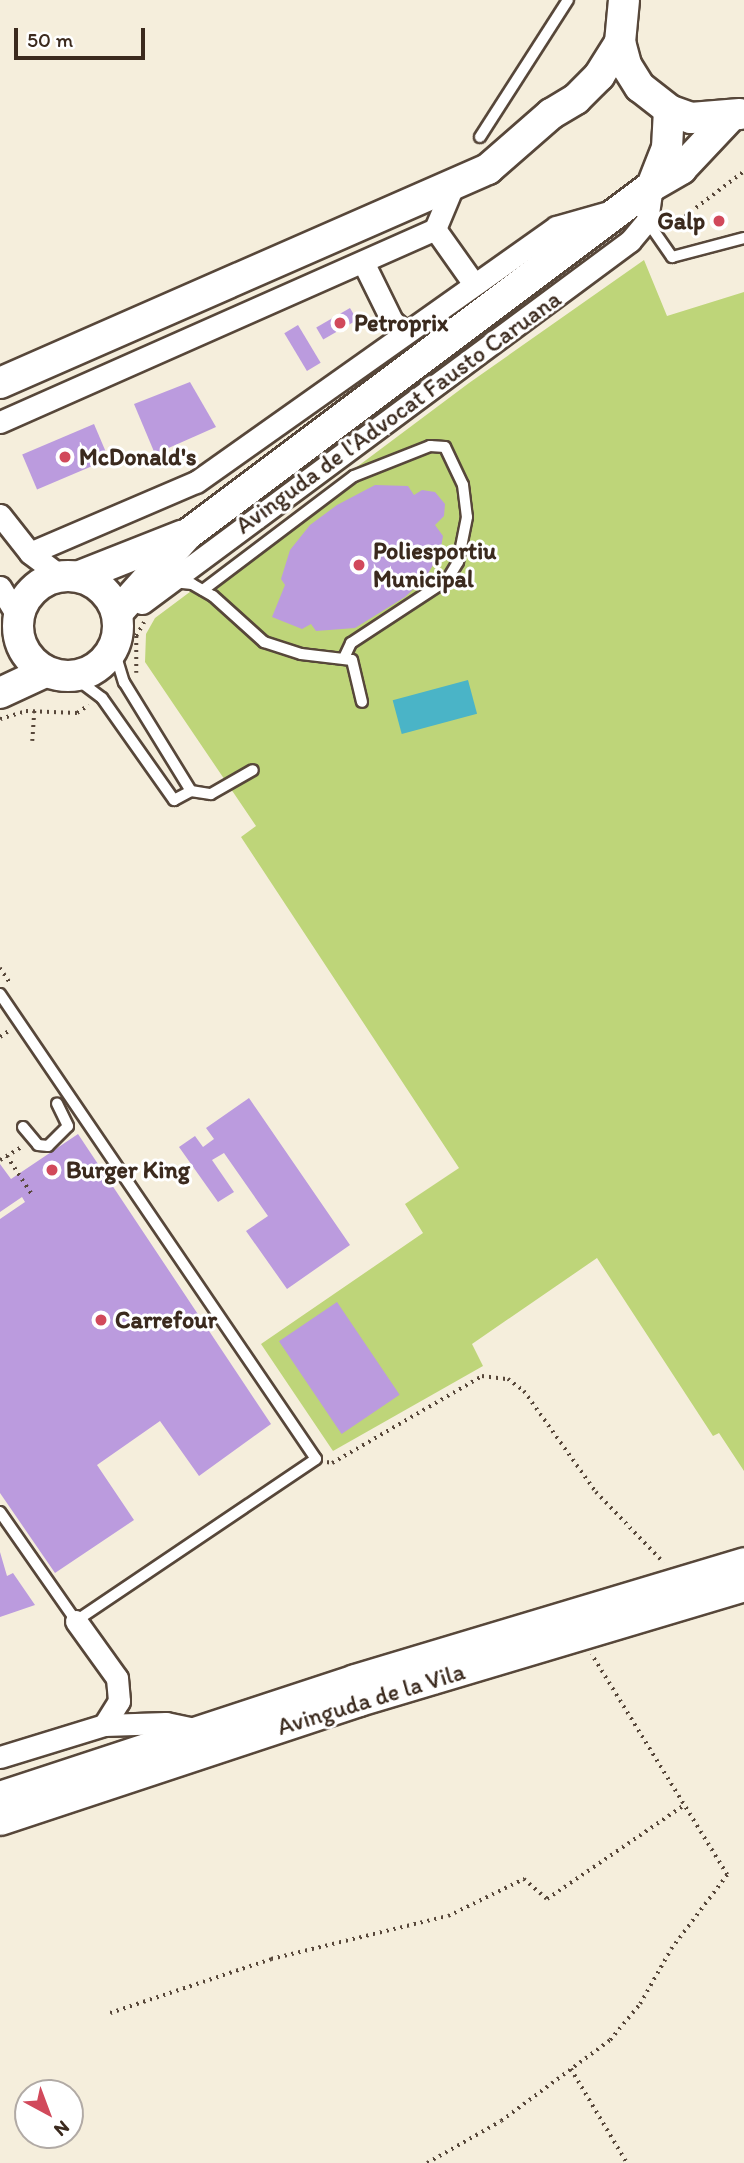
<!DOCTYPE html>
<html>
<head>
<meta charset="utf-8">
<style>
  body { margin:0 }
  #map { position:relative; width:744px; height:2163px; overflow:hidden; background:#f5eedc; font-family:Itim,sans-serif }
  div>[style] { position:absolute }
  .green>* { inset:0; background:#bed579 }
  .water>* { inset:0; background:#4ab4c7; transform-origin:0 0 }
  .building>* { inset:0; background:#bb9bde; transform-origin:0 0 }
  .path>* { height:3.5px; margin-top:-1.75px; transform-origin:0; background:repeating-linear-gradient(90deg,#57473a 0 2px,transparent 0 7px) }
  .roads { filter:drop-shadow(2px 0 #57473a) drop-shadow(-2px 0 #57473a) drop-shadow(0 2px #57473a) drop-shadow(0 -2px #57473a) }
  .lane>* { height:10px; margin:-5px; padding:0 5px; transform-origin:5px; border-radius:5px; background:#fff }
  .street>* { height:21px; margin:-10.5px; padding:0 10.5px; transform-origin:10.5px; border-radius:10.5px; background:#fff }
  .secondary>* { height:30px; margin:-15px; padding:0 15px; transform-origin:15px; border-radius:15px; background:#fff }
  .secondary>.ring { margin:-15px; padding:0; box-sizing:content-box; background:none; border:30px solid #fff; border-radius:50% }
  .dots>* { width:19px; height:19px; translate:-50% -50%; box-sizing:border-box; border:4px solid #fff; border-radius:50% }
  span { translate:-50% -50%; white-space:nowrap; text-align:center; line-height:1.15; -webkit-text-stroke:6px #fff; paint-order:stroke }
  .poi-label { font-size:24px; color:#3b2a1e; font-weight:700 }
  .right { translate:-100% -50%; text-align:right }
  .left { translate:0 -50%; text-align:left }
  .street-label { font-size:24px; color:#3b2a1e }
  .north { position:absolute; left:14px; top:2079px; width:70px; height:70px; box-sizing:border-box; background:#fff; border:2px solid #b1aaa5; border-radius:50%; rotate:139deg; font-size:19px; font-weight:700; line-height:28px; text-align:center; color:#3b2a1e }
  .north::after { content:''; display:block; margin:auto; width:24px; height:32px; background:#d1495b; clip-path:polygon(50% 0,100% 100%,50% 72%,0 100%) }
  .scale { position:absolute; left:14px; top:28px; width:131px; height:32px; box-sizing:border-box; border:4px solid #3b2a1e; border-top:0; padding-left:9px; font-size:21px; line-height:24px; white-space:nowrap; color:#3b2a1e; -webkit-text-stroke:5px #fff; paint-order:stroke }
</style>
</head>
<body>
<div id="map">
  <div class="green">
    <div style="clip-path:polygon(644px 260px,667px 316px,744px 292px,744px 1471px,719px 1433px,713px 1436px,597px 1258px,472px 1344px,483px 1366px,333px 1451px,261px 1344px,423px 1233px,405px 1204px,459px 1168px,241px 837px,256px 826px,145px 662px,146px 634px,155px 618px,469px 383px)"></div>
  </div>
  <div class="water">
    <div style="left:468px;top:680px;width:35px;height:78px;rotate:75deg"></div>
  </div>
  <div class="building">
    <div style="left:350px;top:308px;width:14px;height:39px;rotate:60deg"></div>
    <div style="left:298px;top:325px;width:44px;height:16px;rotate:59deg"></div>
    <div style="clip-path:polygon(190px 382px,216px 427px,155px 454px,134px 404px)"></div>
    <div style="left:94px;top:424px;width:38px;height:78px;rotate:67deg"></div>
    <div style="clip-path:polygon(375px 485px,408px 486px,414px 495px,422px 490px,435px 492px,445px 504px,444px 516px,435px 525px,443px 536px,440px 553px,426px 577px,405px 597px,355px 628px,316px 631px,311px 624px,302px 629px,272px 617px,285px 585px,281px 579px,290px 550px,310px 525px,337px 505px)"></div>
    <div style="clip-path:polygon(249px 1098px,350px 1245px,287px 1289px,246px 1231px,268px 1216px,224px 1153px,212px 1160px,234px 1192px,218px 1202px,179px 1147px,195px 1136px,203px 1147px,214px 1139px,206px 1128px)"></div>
    <div style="clip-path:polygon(78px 1134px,271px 1424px,199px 1476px,160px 1421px,97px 1465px,134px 1520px,55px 1573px,0 1493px,0 1219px,25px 1202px,22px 1197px,0 1212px,0 1164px,11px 1179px)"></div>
    <div style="left:337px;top:1302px;width:112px;height:70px;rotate:56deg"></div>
    <div style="clip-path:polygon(0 1552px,7px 1576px,13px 1573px,35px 1605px,0 1617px)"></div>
  </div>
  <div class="path">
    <div style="left:668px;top:229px;width:96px;rotate:-37.3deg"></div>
    <div style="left:136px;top:673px;width:37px;rotate:-90deg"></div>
    <div style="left:136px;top:636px;width:16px;rotate:-60deg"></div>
    <div style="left:0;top:719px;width:27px;rotate:-17deg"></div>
    <div style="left:26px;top:711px;width:51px;rotate:2.2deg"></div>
    <div style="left:77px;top:713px;width:14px;rotate:-34deg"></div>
    <div style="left:32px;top:741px;width:30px;rotate:-86deg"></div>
    <div style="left:0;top:968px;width:18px;rotate:56deg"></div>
    <div style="left:0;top:1037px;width:12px;rotate:-35deg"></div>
    <div style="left:7px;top:1156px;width:48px;rotate:57deg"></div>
    <div style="left:0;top:1160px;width:26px;rotate:-31deg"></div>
    <div style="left:327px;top:1462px;width:5px;rotate:11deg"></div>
    <div style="left:332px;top:1463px;width:173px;rotate:-30.1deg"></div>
    <div style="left:482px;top:1376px;width:26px;rotate:7deg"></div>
    <div style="left:508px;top:1379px;width:20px;rotate:37deg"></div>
    <div style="left:524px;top:1391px;width:124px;rotate:54.5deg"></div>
    <div style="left:596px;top:1492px;width:98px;rotate:46.2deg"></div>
    <div style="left:110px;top:2013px;width:170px;rotate:-18.5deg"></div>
    <div style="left:271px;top:1959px;width:182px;rotate:-13.7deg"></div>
    <div style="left:448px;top:1916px;width:85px;rotate:-26deg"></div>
    <div style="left:524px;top:1879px;width:30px;rotate:41deg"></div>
    <div style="left:547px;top:1899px;width:165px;rotate:-34.4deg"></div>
    <div style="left:571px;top:2069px;width:109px;rotate:59.2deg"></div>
    <div style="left:427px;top:2163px;width:85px;rotate:-29.6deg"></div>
    <div style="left:501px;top:2121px;width:136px;rotate:-36.6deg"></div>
    <div style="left:610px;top:2040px;width:47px;rotate:-50.2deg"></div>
    <div style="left:640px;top:2004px;width:63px;rotate:-60.6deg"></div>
    <div style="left:671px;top:1949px;width:93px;rotate:-52.9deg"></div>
    <div style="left:727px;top:1875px;width:259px;rotate:-121.6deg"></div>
  </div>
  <div class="roads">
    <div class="lane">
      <div style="left:480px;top:137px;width:163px;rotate:-57.3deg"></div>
      <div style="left:647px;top:221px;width:44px;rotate:55.2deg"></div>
      <div style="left:672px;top:257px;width:74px;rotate:-14.8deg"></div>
      <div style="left:173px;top:582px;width:19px;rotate:6deg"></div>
      <div style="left:192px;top:584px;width:24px;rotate:30deg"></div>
      <div style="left:213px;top:596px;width:69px;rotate:42deg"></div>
      <div style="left:264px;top:642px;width:39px;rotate:18deg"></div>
      <div style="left:301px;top:654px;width:51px;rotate:6.7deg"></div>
      <div style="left:352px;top:660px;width:43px;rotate:76.6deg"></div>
      <div style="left:203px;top:590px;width:189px;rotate:-37.1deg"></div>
      <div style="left:354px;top:476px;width:82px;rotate:-21.5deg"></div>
      <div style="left:430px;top:446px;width:15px;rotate:4deg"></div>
      <div style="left:445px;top:447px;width:42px;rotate:64.7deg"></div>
      <div style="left:463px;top:485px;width:32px;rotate:83deg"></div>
      <div style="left:467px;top:517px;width:46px;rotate:101.3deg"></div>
      <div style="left:458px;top:562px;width:21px;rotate:121deg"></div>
      <div style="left:447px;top:580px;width:115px;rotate:146.7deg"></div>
      <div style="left:351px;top:643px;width:17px;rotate:115deg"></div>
      <div style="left:114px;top:650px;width:34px;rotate:73deg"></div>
      <div style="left:124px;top:682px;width:128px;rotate:58.4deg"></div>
      <div style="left:74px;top:677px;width:35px;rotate:37deg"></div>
      <div style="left:102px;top:698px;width:125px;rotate:54.8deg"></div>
      <div style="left:174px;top:800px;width:19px;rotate:-28deg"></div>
      <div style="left:191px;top:791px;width:20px;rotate:9deg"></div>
      <div style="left:211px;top:794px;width:48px;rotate:-29.7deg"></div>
      <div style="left:0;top:994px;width:562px;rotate:55.8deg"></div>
      <div style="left:316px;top:1459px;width:290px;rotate:146deg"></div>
      <div style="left:76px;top:1621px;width:133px;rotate:-124.9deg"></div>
      <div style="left:23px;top:1127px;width:23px;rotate:50deg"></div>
      <div style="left:38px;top:1145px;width:10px;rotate:6deg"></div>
      <div style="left:48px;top:1146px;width:28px;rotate:-45deg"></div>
      <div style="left:68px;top:1126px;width:25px;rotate:-116deg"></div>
    </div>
    <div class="street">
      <div style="left:435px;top:229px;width:67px;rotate:54.7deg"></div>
      <div style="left:364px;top:264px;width:64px;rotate:63.8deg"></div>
      <div style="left:392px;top:321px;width:16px;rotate:40deg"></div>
      <div style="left:0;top:422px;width:476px;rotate:-23.9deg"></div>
      <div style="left:435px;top:229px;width:47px;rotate:-67.3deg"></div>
      <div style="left:0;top:515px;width:48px;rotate:51.7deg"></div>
      <div style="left:30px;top:553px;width:38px;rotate:37deg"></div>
      <div style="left:30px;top:553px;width:181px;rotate:-23.2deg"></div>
      <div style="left:196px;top:482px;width:441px;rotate:-35.3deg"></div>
      <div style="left:556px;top:227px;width:55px;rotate:-15.8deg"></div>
      <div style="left:0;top:587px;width:35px;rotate:59deg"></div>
      <div style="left:142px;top:603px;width:608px;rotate:-36.57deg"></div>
      <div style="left:630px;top:241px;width:26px;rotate:-50deg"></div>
      <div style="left:647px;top:221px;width:35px;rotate:-82deg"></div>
      <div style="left:76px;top:1621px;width:70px;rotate:54.3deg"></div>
      <div style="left:117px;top:1678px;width:23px;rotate:85deg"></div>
      <div style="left:119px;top:1701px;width:28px;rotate:122deg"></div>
      <div style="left:0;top:1757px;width:109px;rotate:-17.1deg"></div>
      <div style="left:104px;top:1725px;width:62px;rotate:-1.8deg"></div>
      <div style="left:166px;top:1723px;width:34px;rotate:12deg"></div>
    </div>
    <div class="secondary">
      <div style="left:624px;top:0;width:42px;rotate:95.4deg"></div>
      <div style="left:620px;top:42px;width:24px;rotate:75deg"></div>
      <div style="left:626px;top:65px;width:26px;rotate:58deg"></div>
      <div style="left:640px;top:87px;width:37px;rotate:38deg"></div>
      <div style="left:669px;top:110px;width:23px;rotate:20deg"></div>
      <div style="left:691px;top:118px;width:49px;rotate:-4.7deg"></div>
      <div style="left:652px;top:186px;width:41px;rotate:-68.5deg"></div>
      <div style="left:667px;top:148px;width:38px;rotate:-87deg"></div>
      <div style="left:0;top:383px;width:533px;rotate:-23.68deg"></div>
      <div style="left:488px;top:169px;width:84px;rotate:-41.1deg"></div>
      <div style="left:551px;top:114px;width:29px;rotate:-31deg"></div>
      <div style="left:576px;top:99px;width:33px;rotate:-45deg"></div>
      <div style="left:599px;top:76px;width:40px;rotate:-58deg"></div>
      <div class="ring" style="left:18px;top:576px;width:70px;height:70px"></div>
      <div style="left:80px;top:576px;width:109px;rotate:-21.6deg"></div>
      <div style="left:118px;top:612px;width:105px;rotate:-48.1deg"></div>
      <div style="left:188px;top:534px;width:580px;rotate:-36.87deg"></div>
      <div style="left:652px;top:186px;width:34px;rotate:-30deg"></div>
      <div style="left:681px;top:169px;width:70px;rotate:-46.7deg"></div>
      <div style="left:0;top:693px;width:50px;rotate:-25deg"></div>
      <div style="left:0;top:1797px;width:374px;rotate:-18.2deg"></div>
      <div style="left:355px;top:1680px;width:406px;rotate:-16.7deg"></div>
      <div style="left:0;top:1820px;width:378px;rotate:-18.3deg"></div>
      <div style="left:359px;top:1701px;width:402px;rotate:-16.6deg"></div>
    </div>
  </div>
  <div class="dots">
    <div style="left:719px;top:221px;background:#d1495b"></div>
    <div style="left:340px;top:323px;background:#d1495b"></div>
    <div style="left:65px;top:457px;background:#d1495b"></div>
    <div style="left:359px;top:565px;background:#d1495b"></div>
    <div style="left:52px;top:1170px;background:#d1495b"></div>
    <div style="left:101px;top:1320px;background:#d1495b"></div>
  </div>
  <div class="poi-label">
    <span class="right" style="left:705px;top:221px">Galp</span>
    <span class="left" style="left:354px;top:323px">Petroprix</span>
    <span class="left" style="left:79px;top:457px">McDonald's</span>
    <span class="left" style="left:373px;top:565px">Poliesportiu<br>Municipal</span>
    <span class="left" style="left:66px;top:1170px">Burger King</span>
    <span class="left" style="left:115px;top:1320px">Carrefour</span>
  </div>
  <div class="street-label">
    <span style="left:398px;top:412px;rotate:-36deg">Avinguda de l'Advocat Fausto Caruana</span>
    <span style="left:371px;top:1699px;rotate:-17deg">Avinguda de la Vila</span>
  </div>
  <div class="north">N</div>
  <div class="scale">50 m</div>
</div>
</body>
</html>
